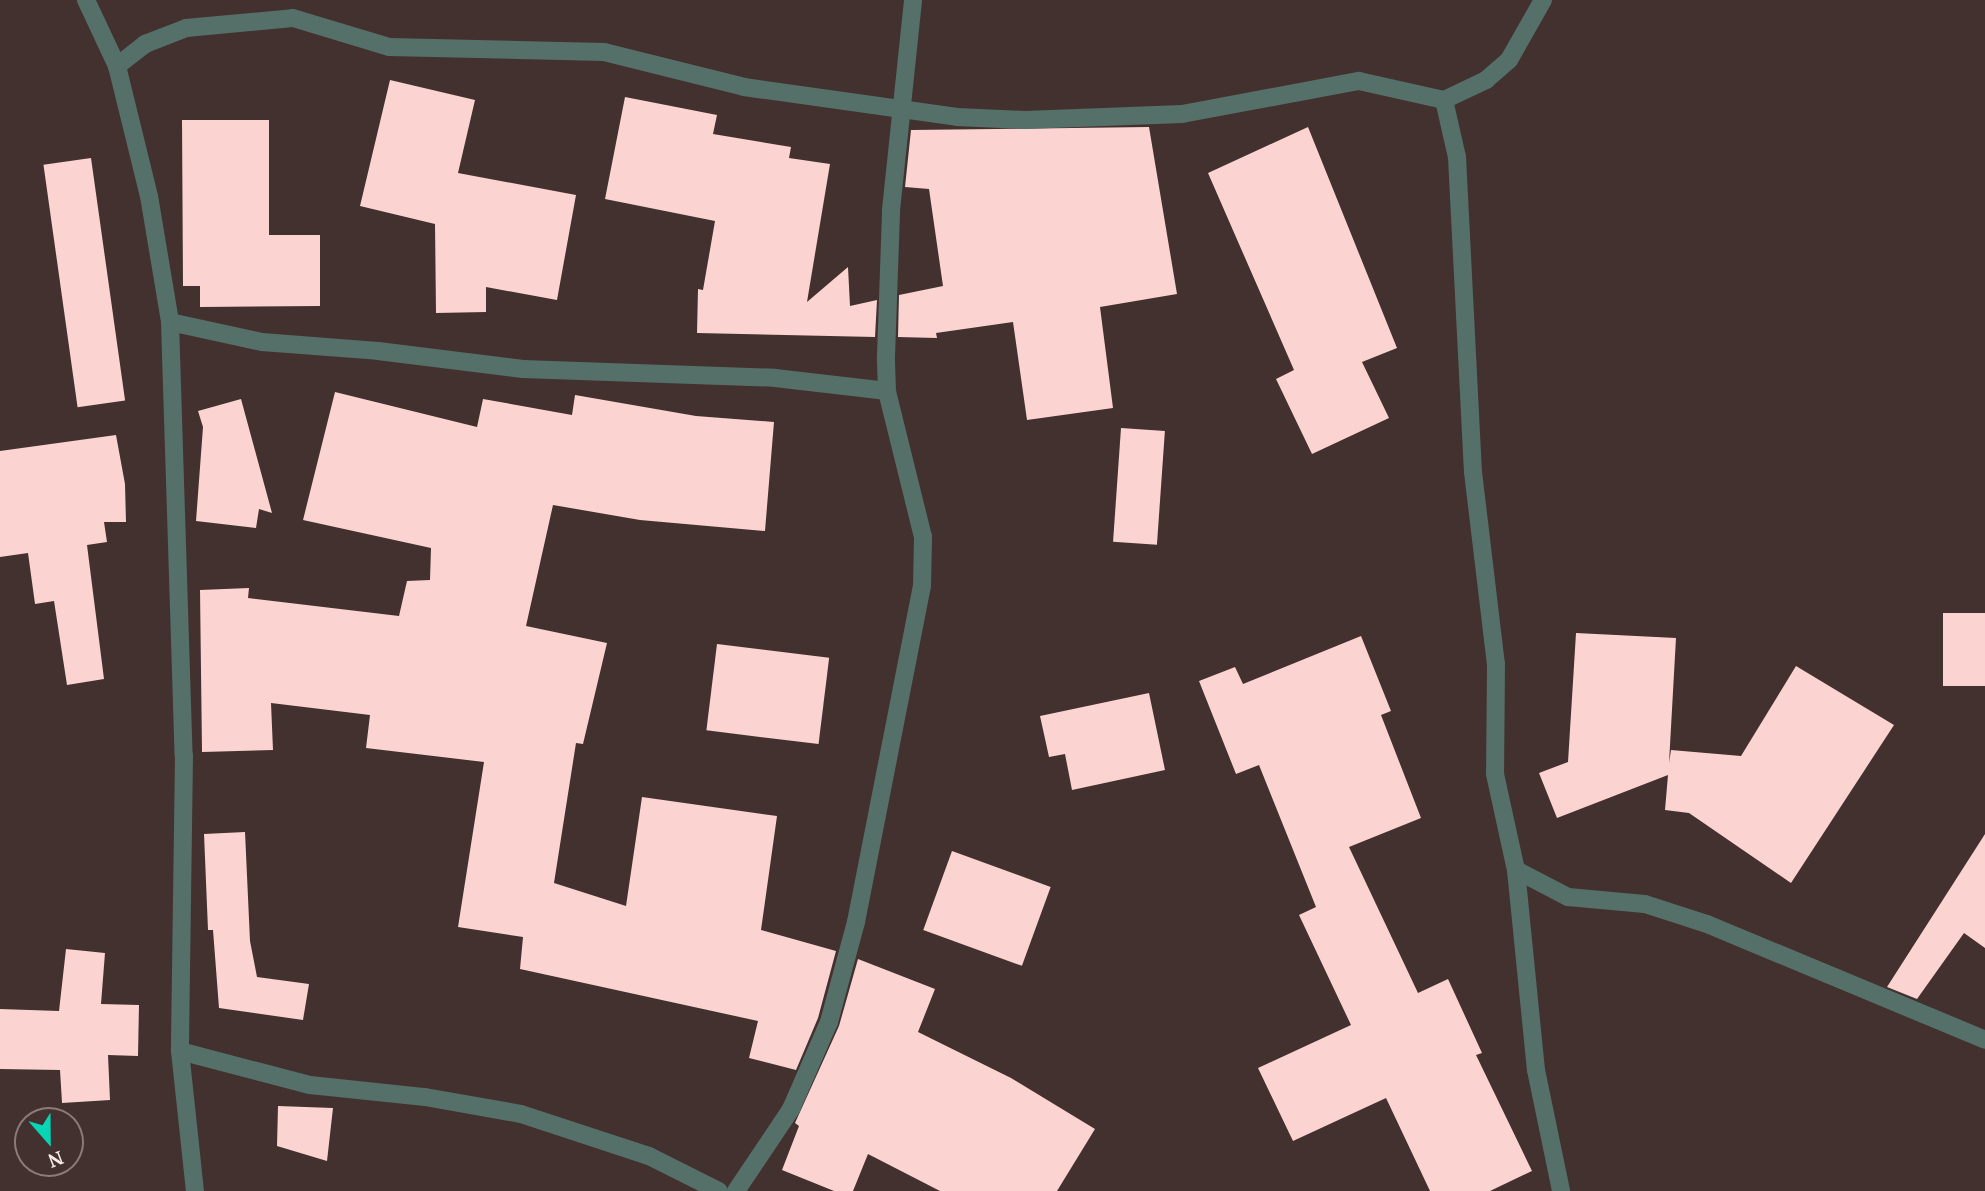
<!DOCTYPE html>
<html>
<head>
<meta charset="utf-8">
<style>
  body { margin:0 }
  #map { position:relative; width:1985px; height:1191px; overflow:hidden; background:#433130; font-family:"PT Serif",serif }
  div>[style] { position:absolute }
  .building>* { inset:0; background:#fbd3d0; transform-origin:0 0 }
  .minor>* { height:18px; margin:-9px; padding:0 9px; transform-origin:9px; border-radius:9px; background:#557069 }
  .tertiary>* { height:18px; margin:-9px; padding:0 9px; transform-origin:9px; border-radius:9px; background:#557069 }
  span { translate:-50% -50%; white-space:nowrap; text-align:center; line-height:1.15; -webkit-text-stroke:7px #433130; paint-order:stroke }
  .north { position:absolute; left:14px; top:1107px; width:70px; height:70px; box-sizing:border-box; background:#433130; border:2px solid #8b7b7a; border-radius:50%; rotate:159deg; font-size:19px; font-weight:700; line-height:28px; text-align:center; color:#f8ebea }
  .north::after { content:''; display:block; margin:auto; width:24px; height:32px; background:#07d5b6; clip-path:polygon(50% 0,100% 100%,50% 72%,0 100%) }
</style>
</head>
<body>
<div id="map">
  <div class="building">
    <div style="clip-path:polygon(390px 80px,475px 100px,458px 173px,576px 195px,557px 300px,486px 287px,486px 312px,436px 313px,435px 224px,360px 206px)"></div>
    <div style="clip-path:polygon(625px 97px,717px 115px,713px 134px,791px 147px,789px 158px,830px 164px,807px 302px,848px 267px,850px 306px,877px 300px,875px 337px,697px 333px,698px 289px,703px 290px,715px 221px,605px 199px)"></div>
    <div style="clip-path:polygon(182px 120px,269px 120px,269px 235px,320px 235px,320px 306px,200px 307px,200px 286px,183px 286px)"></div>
    <div style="clip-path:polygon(1149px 127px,1177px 294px,1100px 307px,1113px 408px,1027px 420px,1013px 322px,936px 333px,937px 338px,898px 337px,899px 295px,943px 286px,929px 189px,905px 187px,911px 130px)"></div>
    <div style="clip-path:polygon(1308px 127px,1397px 348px,1362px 362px,1389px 418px,1312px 454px,1276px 379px,1294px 370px,1208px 173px)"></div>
    <div style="left:91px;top:158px;width:245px;height:48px;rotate:82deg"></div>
    <div style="clip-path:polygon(335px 392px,477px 427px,483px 399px,572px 415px,575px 395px,696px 416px,774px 422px,765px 531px,640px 520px,553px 505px,526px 626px,607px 643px,583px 744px,576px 743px,554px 883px,626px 906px,642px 797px,777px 816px,761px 930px,836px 951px,818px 1018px,796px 1070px,749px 1058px,758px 1021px,520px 969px,523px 937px,458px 927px,484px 762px,366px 748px,370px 715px,271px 703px,273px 750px,202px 752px,200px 590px,249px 588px,248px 598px,399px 616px,407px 581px,430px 580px,431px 548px,303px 520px)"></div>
    <div style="clip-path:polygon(241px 399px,272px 513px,259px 509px,256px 528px,196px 521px,203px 427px,198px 411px)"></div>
    <div style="left:1121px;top:428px;width:44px;height:114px;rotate:4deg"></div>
    <div style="clip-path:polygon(116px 435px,125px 484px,126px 522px,104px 522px,107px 542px,87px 545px,104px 679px,67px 685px,54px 601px,35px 604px,28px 553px,0 557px,0 451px)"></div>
    <div style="left:1943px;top:613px;width:42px;height:73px"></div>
    <div style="clip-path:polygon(1576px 633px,1676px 638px,1669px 763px,1671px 750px,1741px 756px,1796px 666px,1894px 725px,1791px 883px,1689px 813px,1665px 810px,1668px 775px,1557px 818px,1539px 773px,1568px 762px)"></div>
    <div style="clip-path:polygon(1361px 636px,1391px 711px,1381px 715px,1421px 818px,1349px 847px,1418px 993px,1448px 979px,1482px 1053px,1476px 1055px,1532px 1171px,1490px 1191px,1430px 1191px,1386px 1098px,1293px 1141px,1258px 1068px,1351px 1025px,1299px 915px,1316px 907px,1259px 765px,1236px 774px,1199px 681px,1235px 667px,1243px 684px)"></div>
    <div style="left:717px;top:644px;width:113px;height:87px;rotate:7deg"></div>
    <div style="clip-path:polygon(1149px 693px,1165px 770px,1072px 790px,1065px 754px,1049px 757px,1040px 716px)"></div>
    <div style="clip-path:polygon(245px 832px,250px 941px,257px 977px,309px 984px,303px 1020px,219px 1008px,213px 930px,208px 930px,204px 834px)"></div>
    <div style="clip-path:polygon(1985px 834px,1985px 948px,1964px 933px,1917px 999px,1887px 987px)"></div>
    <div style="left:952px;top:851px;width:105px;height:84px;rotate:20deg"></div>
    <div style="clip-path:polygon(66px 949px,105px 953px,101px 1004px,139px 1005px,138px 1056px,108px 1055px,110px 1100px,62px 1103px,60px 1070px,0 1069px,0 1009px,59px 1011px)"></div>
    <div style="clip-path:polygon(858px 959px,935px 989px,918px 1032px,1011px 1078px,1095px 1129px,1057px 1191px,940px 1191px,868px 1154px,853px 1191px,834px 1191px,782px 1170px,799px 1126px,795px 1123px,839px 1026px)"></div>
    <div style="clip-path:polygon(278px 1106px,333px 1108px,327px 1161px,277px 1146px)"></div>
  </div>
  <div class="minor">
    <div style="left:117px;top:66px;width:36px;rotate:-38deg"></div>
    <div style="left:145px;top:44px;width:44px;rotate:-21.3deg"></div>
    <div style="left:186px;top:28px;width:107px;rotate:-5.3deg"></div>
    <div style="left:293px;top:18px;width:100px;rotate:16.8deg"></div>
    <div style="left:389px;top:47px;width:215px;rotate:1.3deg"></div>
    <div style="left:604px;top:52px;width:144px;rotate:14deg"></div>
    <div style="left:744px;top:87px;width:215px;rotate:8deg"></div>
    <div style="left:957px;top:117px;width:68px;rotate:2.5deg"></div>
    <div style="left:1025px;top:120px;width:157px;rotate:-2.2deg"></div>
    <div style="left:1182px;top:114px;width:180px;rotate:-10.6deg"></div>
    <div style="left:1359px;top:81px;width:87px;rotate:12.6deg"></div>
    <div style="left:1444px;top:100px;width:47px;rotate:-25.5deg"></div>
    <div style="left:1486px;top:80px;width:30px;rotate:-41deg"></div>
    <div style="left:1509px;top:60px;width:69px;rotate:-60.5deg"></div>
    <div style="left:1444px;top:100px;width:58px;rotate:77.2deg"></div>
    <div style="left:1457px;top:157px;width:315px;rotate:87.1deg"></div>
    <div style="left:1473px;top:472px;width:193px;rotate:83.2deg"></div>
    <div style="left:1496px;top:664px;width:110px;rotate:90.5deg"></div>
    <div style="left:1495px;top:774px;width:98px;rotate:77.7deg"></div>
    <div style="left:1516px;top:870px;width:201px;rotate:84.3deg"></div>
    <div style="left:1536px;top:1070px;width:124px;rotate:78.3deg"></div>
    <div style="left:170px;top:322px;width:94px;rotate:12.3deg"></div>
    <div style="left:262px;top:342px;width:116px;rotate:4.4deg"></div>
    <div style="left:378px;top:351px;width:146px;rotate:7.1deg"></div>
    <div style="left:523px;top:369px;width:252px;rotate:2deg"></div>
    <div style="left:775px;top:378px;width:113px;rotate:6.6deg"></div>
    <div style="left:1516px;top:870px;width:59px;rotate:27.4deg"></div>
    <div style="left:1568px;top:897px;width:77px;rotate:5.2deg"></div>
    <div style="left:1645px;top:904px;width:65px;rotate:17.9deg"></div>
    <div style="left:1707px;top:924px;width:301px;rotate:22.6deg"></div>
    <div style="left:180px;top:1051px;width:134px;rotate:14.7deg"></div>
    <div style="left:310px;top:1085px;width:116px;rotate:6deg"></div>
    <div style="left:425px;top:1097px;width:97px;rotate:10deg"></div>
    <div style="left:521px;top:1114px;width:135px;rotate:18.2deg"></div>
    <div style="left:649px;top:1156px;width:78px;rotate:26.6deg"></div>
    <div style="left:736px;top:1191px;width:99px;rotate:-56.1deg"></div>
    <div style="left:791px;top:1109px;width:95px;rotate:-66.4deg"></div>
    <div style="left:829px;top:1022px;width:104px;rotate:-74.9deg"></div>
    <div style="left:856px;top:922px;width:342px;rotate:-78.9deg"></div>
    <div style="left:922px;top:586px;width:49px;rotate:-88.8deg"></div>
    <div style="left:923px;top:537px;width:150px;rotate:-103.9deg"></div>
    <div style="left:887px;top:391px;width:35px;rotate:-92deg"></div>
    <div style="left:886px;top:356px;width:146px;rotate:-88deg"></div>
    <div style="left:891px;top:210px;width:211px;rotate:-84deg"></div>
  </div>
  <div class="tertiary">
    <div style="left:86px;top:0;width:73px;rotate:64.8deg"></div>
    <div style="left:117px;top:66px;width:134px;rotate:76.2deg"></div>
    <div style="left:149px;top:196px;width:128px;rotate:80.5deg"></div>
    <div style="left:170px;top:322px;width:434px;rotate:88.2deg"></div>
    <div style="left:184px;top:756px;width:295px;rotate:90.8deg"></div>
    <div style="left:180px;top:1051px;width:141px;rotate:83.9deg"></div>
  </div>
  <div class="north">N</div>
</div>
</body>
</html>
